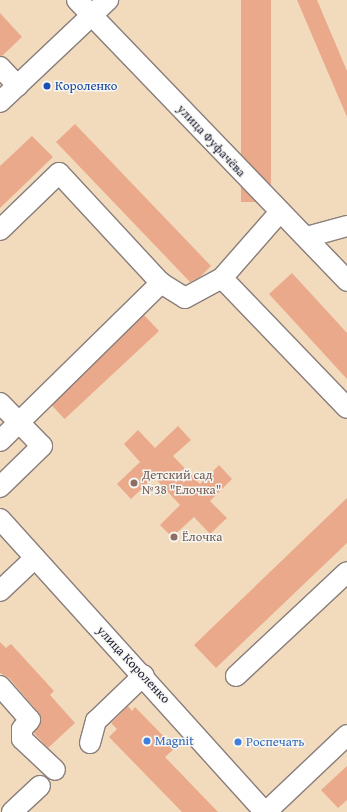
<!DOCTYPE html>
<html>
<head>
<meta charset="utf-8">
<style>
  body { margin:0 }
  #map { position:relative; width:347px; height:812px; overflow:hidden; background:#f2dbbc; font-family:"Gentium Book Plus",serif }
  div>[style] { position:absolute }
  .building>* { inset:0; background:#eba98b; transform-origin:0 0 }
  .roads { filter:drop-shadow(1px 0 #8a7e7c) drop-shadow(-1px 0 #8a7e7c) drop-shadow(0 1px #8a7e7c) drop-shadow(0 -1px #8a7e7c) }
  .minor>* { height:20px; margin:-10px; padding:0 10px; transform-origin:10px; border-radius:10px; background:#fff }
  .dots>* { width:11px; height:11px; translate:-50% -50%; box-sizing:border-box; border:2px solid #f6f6f2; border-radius:50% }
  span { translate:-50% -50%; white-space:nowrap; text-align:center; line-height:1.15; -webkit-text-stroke:3px #f6f6f2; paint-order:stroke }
  .transit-label { font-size:13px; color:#164399 }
  .left { translate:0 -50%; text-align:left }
  .street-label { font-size:13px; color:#22223b }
  .education-label { font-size:13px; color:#785e54 }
  .shop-label { font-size:13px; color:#366cbe }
</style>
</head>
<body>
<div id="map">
  <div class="building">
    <div style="left:241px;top:0;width:30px;height:202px"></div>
    <div style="clip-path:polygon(297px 0,317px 0,347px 71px,347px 117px)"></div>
    <div style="clip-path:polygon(0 13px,22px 37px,2px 56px,0 56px)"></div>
    <div style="clip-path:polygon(75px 124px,211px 266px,200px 277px,190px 282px,56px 142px)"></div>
    <div style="clip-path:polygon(32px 136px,53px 157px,0 208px,0 166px)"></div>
    <div style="clip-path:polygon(292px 273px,347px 333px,347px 379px,269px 294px)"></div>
    <div style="left:144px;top:315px;width:22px;height:129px;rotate:47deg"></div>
    <div style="clip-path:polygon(178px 426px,191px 440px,173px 456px,200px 484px,219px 465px,232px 479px,210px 501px,227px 518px,210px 534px,194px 517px,172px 537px,160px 525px,180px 505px,154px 477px,131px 499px,117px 484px,140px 462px,124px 444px,138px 430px,155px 448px)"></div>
    <div style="clip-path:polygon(347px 498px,347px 543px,216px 668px,194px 645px)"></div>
    <div style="clip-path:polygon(0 642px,6px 648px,11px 644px,54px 691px,50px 695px,75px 723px,48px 748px,34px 733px,41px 722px,39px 713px,9px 678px,0 673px)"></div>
    <div style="clip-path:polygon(128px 706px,132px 711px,135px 707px,175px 748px,165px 757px,218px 812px,182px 812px,109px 737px,117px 729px,111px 723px)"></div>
    <div style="clip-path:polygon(347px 766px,347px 800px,338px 808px,321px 790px)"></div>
  </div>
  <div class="roads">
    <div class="minor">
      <div style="left:77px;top:0;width:390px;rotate:46.1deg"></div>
      <div style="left:0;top:67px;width:26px;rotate:47deg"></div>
      <div style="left:0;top:102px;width:149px;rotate:-43.4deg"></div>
      <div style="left:279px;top:213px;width:86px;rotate:131.2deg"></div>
      <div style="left:222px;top:278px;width:180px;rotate:46.1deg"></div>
      <div style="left:0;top:230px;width:82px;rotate:-44deg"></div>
      <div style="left:59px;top:173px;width:150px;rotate:47.2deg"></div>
      <div style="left:161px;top:283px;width:28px;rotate:32deg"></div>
      <div style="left:185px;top:298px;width:42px;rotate:-28.4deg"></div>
      <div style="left:307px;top:237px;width:41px;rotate:-15.4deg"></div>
      <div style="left:0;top:403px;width:60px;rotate:45.7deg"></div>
      <div style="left:42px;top:446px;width:59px;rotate:135.7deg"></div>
      <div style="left:0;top:441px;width:226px;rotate:-44.5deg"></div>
      <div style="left:0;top:519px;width:395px;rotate:47.9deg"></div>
      <div style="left:0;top:591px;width:48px;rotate:-43.3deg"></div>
      <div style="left:236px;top:676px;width:152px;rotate:-43.1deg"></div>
      <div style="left:0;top:686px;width:45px;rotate:48.6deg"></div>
      <div style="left:30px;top:720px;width:12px;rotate:132deg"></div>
      <div style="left:22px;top:729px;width:10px;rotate:90deg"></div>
      <div style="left:22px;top:739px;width:45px;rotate:43.2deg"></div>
      <div style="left:90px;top:743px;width:23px;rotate:-75deg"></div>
      <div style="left:96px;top:721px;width:66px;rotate:-43.8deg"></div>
      <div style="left:12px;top:812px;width:38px;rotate:-43deg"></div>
      <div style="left:266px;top:812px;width:112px;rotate:-43.5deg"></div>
    </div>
  </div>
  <div class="dots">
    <div style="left:47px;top:86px;background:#1a4fb4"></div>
    <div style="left:134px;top:483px;background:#8d6e63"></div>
    <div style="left:174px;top:537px;background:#8d6e63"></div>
    <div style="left:147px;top:741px;background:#3f7fe0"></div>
    <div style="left:238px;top:742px;background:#3f7fe0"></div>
  </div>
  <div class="transit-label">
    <span class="left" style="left:55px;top:86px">Короленко</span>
  </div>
  <div class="street-label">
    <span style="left:211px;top:141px;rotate:47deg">улица Фуфачёва</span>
    <span style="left:133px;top:665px;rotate:47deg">улица Короленко</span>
  </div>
  <div class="education-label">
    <span class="left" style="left:142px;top:483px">Детский сад<br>№38 "Елочка"</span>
    <span class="left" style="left:182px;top:537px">Ёлочка</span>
  </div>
  <div class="shop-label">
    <span class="left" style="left:155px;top:741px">Magnit</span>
    <span class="left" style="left:246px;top:742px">Роспечать</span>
  </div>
</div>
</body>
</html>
